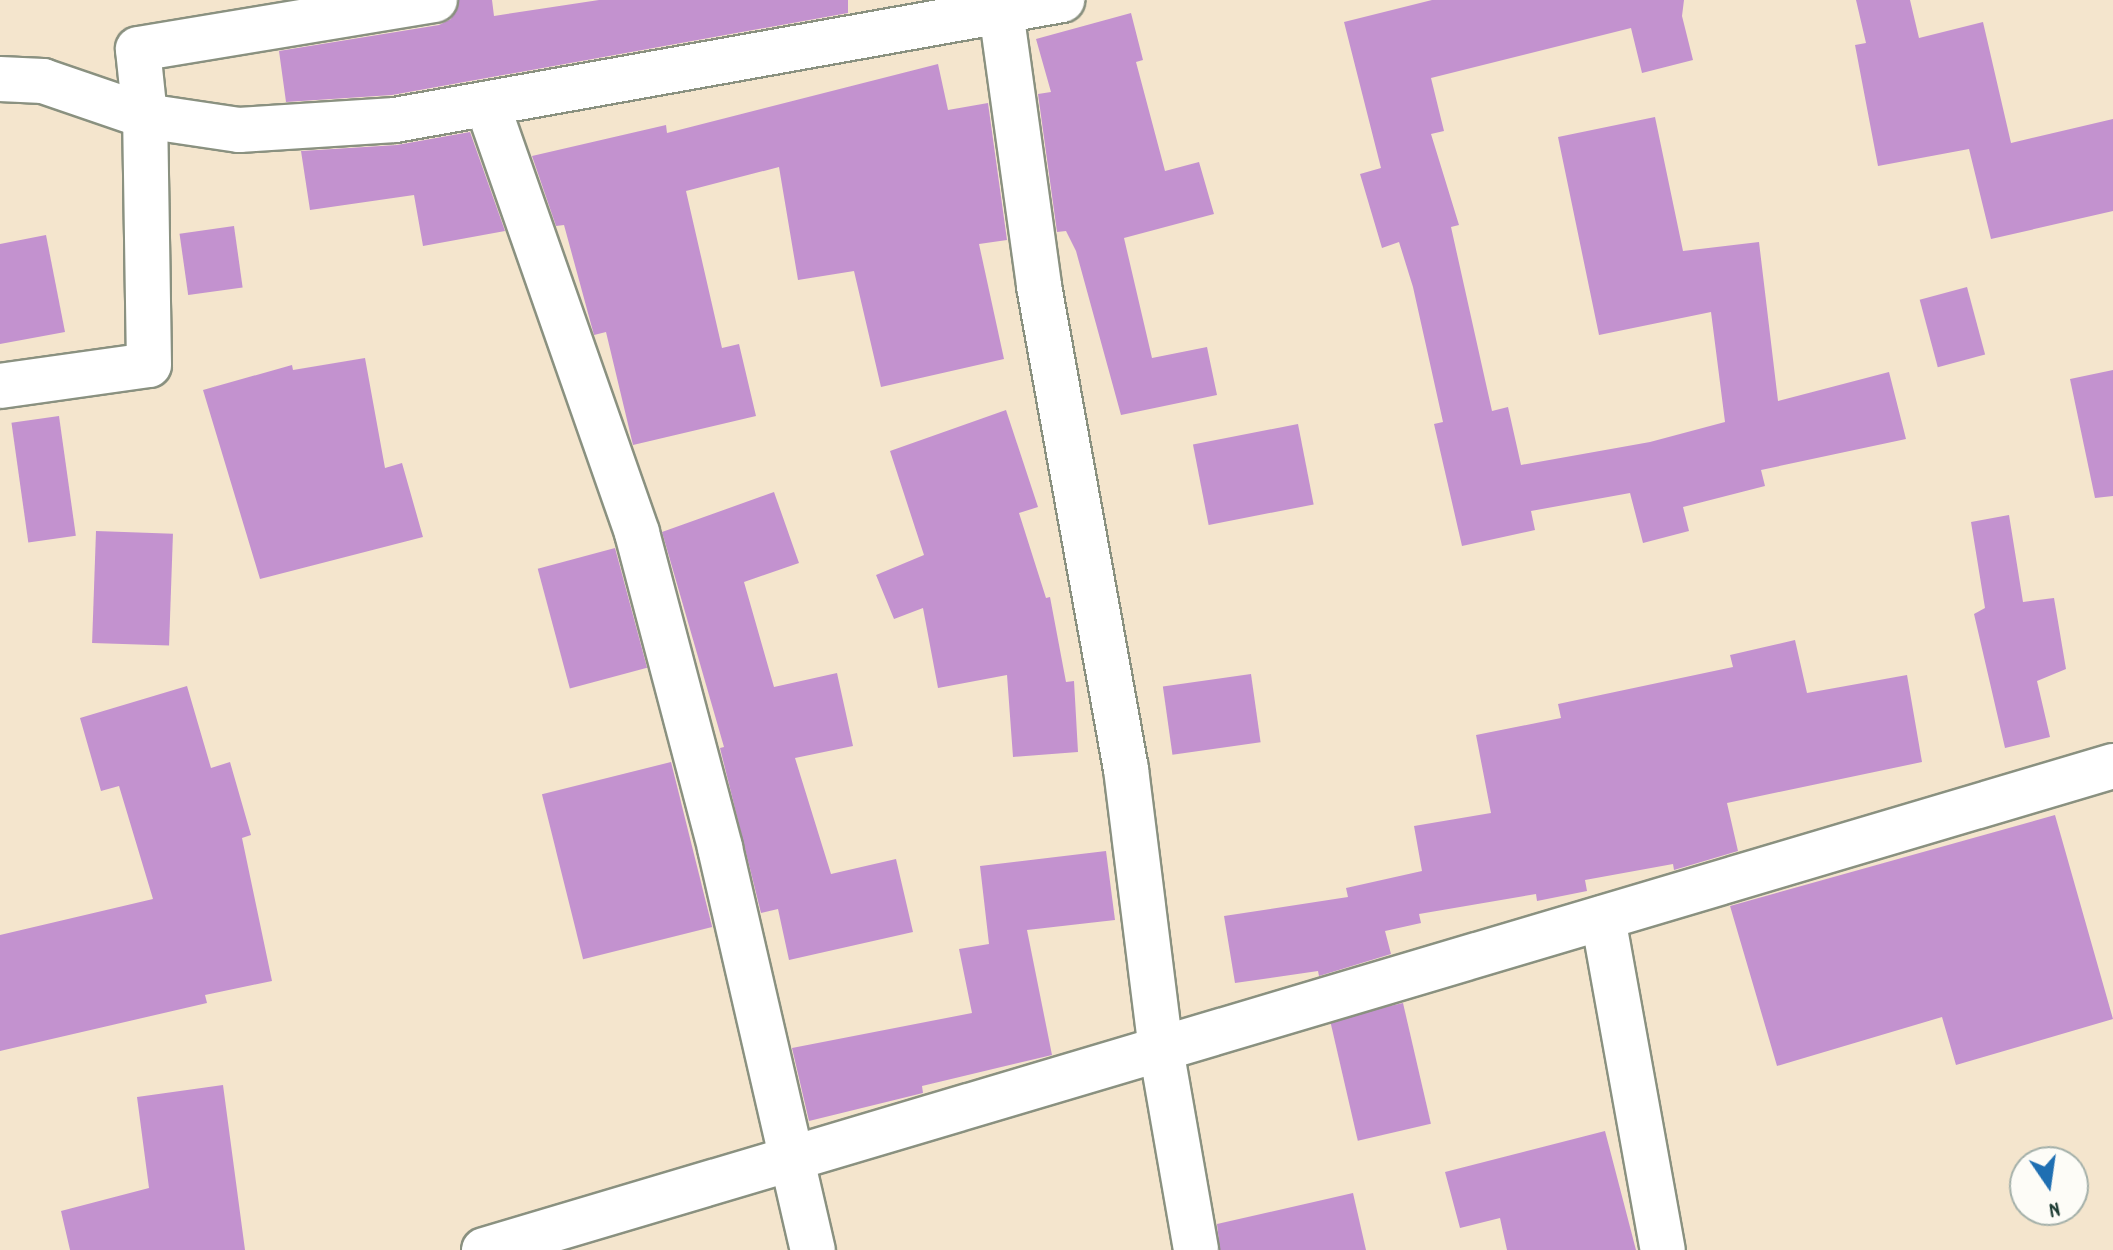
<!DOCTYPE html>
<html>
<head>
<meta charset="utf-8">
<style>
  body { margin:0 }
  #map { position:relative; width:2113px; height:1250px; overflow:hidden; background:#f4e5cd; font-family:Dekko,sans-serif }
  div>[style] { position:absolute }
  .building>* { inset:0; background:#c392cf; transform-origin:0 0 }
  .roads { filter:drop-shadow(2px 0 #8a9180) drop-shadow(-2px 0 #8a9180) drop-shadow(0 2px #8a9180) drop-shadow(0 -2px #8a9180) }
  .minor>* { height:44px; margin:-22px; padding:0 22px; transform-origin:22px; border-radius:22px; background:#fff }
  .major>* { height:44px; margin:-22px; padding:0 22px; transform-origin:22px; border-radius:22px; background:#fff }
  span { translate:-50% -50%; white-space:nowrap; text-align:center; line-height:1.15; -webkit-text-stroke:8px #fdfcf7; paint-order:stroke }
  .north { position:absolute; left:2009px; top:1146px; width:80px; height:80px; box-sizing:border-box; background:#fdfcf7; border:2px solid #a4b0a9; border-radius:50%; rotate:167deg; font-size:22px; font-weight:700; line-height:32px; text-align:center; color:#1f3d34 }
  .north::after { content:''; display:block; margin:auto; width:28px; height:36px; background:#1f6fb2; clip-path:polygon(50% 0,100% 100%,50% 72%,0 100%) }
</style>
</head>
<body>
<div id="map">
  <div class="building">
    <div style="clip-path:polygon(459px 0,492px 0,494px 16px,599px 0,848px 0,848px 13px,392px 95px,286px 102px,279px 51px,439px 25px,451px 19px)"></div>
    <div style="clip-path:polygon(1432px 0,1684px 0,1682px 16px,1693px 60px,1642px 73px,1631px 28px,1431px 78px,1444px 131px,1431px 134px,1459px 225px,1451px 227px,1492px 411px,1508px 407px,1521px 465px,1650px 442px,1725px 422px,1711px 312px,1599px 335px,1558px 137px,1655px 117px,1683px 251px,1759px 242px,1778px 401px,1889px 372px,1906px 439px,1761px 470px,1765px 486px,1683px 507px,1689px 531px,1643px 543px,1630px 493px,1531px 511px,1535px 530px,1462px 546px,1434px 424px,1443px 422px,1413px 287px,1399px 242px,1382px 248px,1360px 174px,1381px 168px,1344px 22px)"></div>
    <div style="clip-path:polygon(1856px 0,1910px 0,1919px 38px,1983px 22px,2011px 143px,2113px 119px,2113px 211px,1991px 239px,1969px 149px,1878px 166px,1855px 45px,1866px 43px)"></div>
    <div style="clip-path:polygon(1131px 13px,1143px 60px,1136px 62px,1165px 171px,1199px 162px,1214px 214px,1124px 238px,1152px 358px,1207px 347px,1217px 395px,1121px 415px,1076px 251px,1066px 231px,1057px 232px,1038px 94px,1051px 92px,1036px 39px)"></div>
    <div style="clip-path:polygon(938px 64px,948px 110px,988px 103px,1007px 240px,979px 244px,1004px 359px,881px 387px,854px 271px,798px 280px,779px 167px,686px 191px,722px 348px,739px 344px,756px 416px,633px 445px,606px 332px,594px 335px,564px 225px,556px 226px,532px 156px,666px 125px,667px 133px)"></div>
    <div style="clip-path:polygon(470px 132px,505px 231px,423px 246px,414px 195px,310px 210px,301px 151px,397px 145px)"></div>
    <div style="left:234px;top:226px;width:62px;height:55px;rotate:82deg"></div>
    <div style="clip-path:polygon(46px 235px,65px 332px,0 344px,0 244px)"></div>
    <div style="left:1967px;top:287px;width:70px;height:49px;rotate:75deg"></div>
    <div style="clip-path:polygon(365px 358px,385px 468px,402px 463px,423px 537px,260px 579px,203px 390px,292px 365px,293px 370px)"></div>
    <div style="clip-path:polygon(2113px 370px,2113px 496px,2095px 498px,2070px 379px)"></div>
    <div style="clip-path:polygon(1006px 410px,1038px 507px,1019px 513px,1046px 598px,1050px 597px,1066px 682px,1074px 681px,1078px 752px,1013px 757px,1007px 675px,938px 688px,923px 608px,894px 619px,876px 575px,924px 555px,890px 451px)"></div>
    <div style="left:59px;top:416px;width:121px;height:48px;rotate:82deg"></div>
    <div style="left:1298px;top:424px;width:82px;height:107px;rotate:79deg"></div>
    <div style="clip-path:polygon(774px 492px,799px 563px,744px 582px,774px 687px,837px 673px,853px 746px,795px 758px,831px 874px,896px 859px,913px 932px,789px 960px,778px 909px,761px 913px,720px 748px,724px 747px,662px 532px)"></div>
    <div style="clip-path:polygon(2009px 515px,2023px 602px,2054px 598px,2066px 669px,2037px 681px,2050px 737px,2005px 748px,1974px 614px,1985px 608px,1971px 522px)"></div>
    <div style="left:96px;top:531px;width:77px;height:112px;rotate:2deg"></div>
    <div style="left:615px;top:548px;width:124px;height:80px;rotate:75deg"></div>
    <div style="clip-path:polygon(1795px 640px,1807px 693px,1907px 675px,1922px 762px,1727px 803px,1738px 851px,1674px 870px,1673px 864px,1585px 880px,1587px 891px,1537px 901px,1536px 894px,1419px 914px,1421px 923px,1385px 931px,1391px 954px,1319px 976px,1318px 971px,1235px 983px,1224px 916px,1348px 897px,1346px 888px,1422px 871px,1414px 826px,1491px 813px,1476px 735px,1561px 718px,1558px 704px,1733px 667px,1730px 655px)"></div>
    <div style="left:1251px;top:674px;width:69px;height:89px;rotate:82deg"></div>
    <div style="clip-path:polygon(187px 686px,211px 768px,230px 762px,251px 835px,242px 838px,272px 981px,205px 995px,207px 1003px,0 1051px,0 935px,153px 899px,119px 786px,101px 791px,80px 718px)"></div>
    <div style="left:671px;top:762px;width:170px;height:133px;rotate:76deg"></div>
    <div style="clip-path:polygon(2055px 815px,2113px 1019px,1956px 1065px,1942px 1017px,1777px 1066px,1730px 906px)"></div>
    <div style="clip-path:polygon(1106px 851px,1115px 920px,1027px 930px,1052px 1055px,922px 1086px,923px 1093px,809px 1121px,792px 1048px,972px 1013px,959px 949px,989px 944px,980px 866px)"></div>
    <div style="left:1403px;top:1003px;width:124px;height:75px;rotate:77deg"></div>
    <div style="clip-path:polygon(223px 1085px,245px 1250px,70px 1250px,61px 1211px,149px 1188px,137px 1097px)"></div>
    <div style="clip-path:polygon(1605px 1131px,1636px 1250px,1507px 1250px,1500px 1218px,1460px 1228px,1445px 1172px)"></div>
    <div style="clip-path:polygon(1353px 1193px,1366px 1250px,1220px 1250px,1217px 1224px)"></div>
  </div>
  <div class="roads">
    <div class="minor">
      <div style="left:1001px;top:11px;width:278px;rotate:82.1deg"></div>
      <div style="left:1039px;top:286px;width:491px;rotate:79.8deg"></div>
      <div style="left:1126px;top:769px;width:282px;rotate:82.9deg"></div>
      <div style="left:1161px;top:1049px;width:204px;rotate:80.1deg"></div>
      <div style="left:487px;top:104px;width:454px;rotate:70.7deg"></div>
      <div style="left:637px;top:533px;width:326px;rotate:75.2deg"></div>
      <div style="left:720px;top:848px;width:413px;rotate:77deg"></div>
      <div style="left:0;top:386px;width:150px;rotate:-8deg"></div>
      <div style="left:149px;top:365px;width:249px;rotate:-90.9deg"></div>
      <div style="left:145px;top:116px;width:67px;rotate:-96deg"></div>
      <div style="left:138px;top:49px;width:301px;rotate:-9.4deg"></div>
      <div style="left:1603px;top:918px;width:337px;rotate:79.8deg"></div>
      <div style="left:484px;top:1250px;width:1699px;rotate:-16.55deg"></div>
    </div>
    <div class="major">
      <div style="left:0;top:79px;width:43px;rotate:2.7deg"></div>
      <div style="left:43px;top:81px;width:108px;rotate:18.9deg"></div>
      <div style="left:145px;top:116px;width:95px;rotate:8.5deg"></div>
      <div style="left:239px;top:130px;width:156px;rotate:-3.7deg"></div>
      <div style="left:395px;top:120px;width:678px;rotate:-10.2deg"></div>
    </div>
  </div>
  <div class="north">N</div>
</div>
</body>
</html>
